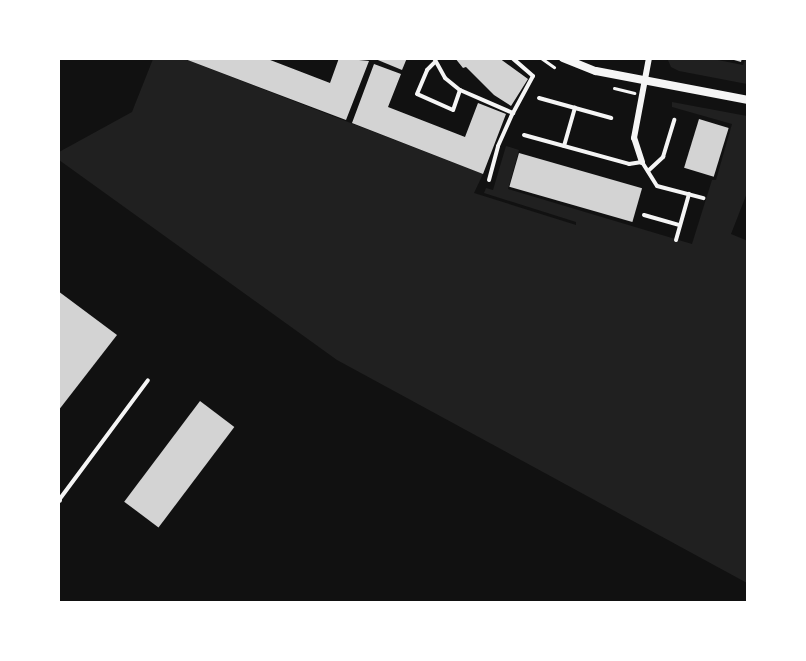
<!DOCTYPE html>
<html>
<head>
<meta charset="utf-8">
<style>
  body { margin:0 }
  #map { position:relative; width:806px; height:661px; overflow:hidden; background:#111; font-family:"IBM Plex Sans",sans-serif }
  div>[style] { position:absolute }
  .green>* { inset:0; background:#202020 }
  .building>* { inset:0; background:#d3d3d3; transform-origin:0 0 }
  .path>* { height:3px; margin:-1.5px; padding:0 1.5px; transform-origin:1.5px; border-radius:1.5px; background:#f5f5f5 }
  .service>* { height:4px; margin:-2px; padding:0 2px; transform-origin:2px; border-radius:2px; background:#f5f5f5 }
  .minor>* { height:6px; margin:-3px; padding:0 3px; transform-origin:3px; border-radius:3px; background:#f5f5f5 }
  .tertiary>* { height:8px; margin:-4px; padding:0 4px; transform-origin:4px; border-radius:4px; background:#f5f5f5 }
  span { translate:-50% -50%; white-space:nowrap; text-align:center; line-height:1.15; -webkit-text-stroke:6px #fff; paint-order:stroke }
  .frame { position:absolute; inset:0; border:60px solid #fff; pointer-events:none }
</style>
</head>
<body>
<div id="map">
  <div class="green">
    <div style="clip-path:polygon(667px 58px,713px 59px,743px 65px,745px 59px,747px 59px,747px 84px,679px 71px,671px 67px)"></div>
    <div style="clip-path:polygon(153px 59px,185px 59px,483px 174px,474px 193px,576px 225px,576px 222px,484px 193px,486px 188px,493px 190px,506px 146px,519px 150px,508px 189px,692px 244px,712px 180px,716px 180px,732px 124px,672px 107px,672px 102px,747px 116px,747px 193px,731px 234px,748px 241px,747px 583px,337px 360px,59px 160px,59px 152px,132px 112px)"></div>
  </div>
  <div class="building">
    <div style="clip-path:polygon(265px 58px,330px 83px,339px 58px,369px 61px,346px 120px,185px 59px)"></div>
    <div style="clip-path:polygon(373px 58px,407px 58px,402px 70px)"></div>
    <div style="clip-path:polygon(455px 58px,499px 58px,528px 79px,511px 106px,494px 95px,466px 67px,463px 68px)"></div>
    <div style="clip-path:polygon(727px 58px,742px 58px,741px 62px)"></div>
    <div style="clip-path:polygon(374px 64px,401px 74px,388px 107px,465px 137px,478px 103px,506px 114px,483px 174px,352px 123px)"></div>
    <div style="left:699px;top:119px;width:31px;height:51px;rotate:17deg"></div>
    <div style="left:519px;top:153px;width:128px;height:35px;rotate:16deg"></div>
    <div style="clip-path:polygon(58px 291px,117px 335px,58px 411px)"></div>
    <div style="left:200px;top:401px;width:43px;height:126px;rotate:37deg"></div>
  </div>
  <div class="path">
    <div style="left:541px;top:58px;width:16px;rotate:35deg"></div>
    <div style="left:614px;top:88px;width:21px;rotate:14deg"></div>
  </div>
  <div class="service">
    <div style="left:434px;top:58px;width:23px;rotate:61deg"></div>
    <div style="left:445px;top:78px;width:19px;rotate:39deg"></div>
    <div style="left:460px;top:90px;width:21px;rotate:109deg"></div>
    <div style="left:453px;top:110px;width:39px;rotate:-156deg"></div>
    <div style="left:417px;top:94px;width:26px;rotate:-67deg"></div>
    <div style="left:427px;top:70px;width:10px;rotate:-45deg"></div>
    <div style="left:460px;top:90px;width:58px;rotate:23.5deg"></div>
    <div style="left:513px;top:113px;width:42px;rotate:-61.6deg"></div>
    <div style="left:533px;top:76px;width:28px;rotate:-139deg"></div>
    <div style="left:539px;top:98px;width:75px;rotate:15.5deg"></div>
    <div style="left:524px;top:135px;width:109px;rotate:15.4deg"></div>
    <div style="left:629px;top:164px;width:13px;rotate:-9deg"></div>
    <div style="left:642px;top:162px;width:28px;rotate:58deg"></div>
    <div style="left:657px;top:186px;width:48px;rotate:14.6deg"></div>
    <div style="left:564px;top:146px;width:40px;rotate:-74deg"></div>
    <div style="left:648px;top:171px;width:21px;rotate:-43deg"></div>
    <div style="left:663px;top:157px;width:39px;rotate:-73deg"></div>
    <div style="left:489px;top:180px;width:35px;rotate:-75deg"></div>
    <div style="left:498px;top:146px;width:36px;rotate:-66deg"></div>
    <div style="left:644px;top:215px;width:37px;rotate:16deg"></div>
    <div style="left:676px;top:240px;width:48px;rotate:-74.2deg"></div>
    <div style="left:59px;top:500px;width:149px;rotate:-53.4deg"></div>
  </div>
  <div class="minor">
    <div style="left:642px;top:162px;width:25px;rotate:-108deg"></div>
    <div style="left:634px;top:138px;width:81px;rotate:-79.4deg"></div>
    <div style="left:58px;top:500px;width:1px"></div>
  </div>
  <div class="tertiary">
    <div style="left:563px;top:58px;width:35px;rotate:22deg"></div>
    <div style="left:596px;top:71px;width:155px;rotate:10.8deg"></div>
  </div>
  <div class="frame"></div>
</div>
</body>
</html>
